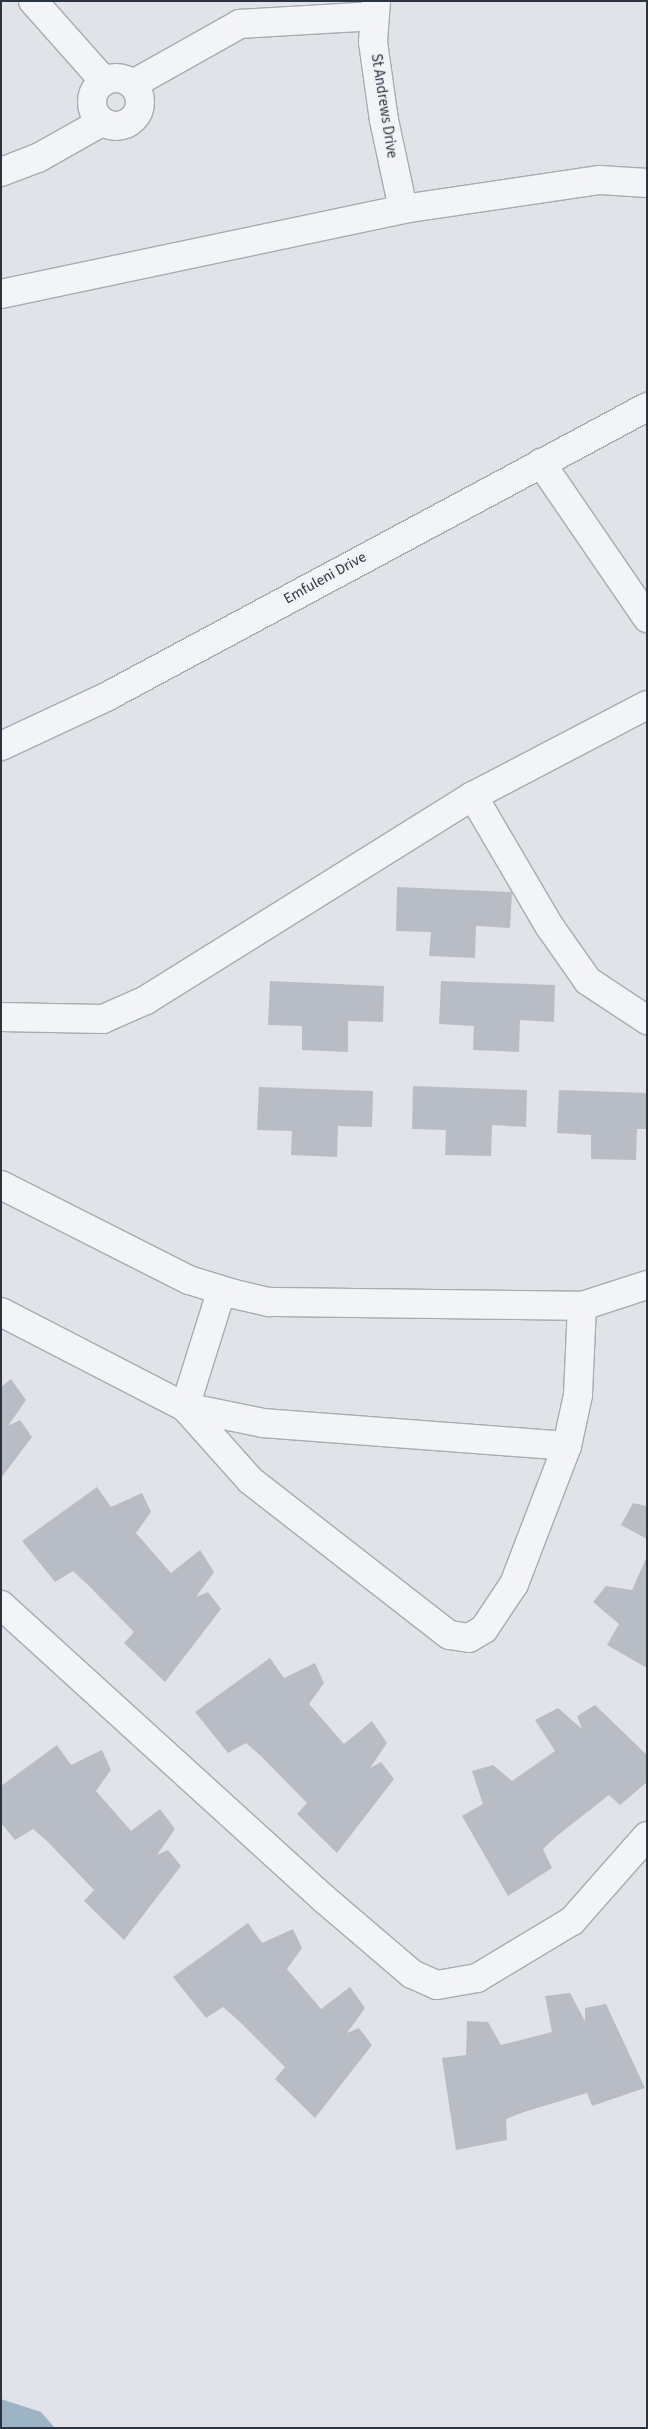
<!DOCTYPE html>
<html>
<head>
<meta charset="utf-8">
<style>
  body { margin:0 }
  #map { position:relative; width:648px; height:2429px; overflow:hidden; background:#e0e4e8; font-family:"Source Sans 3",sans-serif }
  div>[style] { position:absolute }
  .water>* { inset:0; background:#9db4c7 }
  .building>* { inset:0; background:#b8bdc5 }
  .roads { filter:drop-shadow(1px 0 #a6abb2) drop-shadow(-1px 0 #a6abb2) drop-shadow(0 1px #a6abb2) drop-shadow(0 -1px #a6abb2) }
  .minor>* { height:28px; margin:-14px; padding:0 14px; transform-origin:14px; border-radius:14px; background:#f3f4f7 }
  .minor>.ring { margin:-14px; padding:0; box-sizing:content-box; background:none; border:28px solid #f3f4f7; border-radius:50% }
  span { translate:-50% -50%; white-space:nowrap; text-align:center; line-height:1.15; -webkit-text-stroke:4.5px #eff3f6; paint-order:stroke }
  .street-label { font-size:15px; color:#2a333f }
  .frame { position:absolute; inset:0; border:2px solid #2a333f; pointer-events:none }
</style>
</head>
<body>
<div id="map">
  <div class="water">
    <div style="clip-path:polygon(1px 2399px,41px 2412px,55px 2428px,1px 2428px)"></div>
  </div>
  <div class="building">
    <div style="clip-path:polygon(397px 887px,512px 892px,510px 928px,476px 926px,475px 958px,429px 956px,431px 932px,396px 931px)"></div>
    <div style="clip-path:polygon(270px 981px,384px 986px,383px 1022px,348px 1021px,348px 1052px,302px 1050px,302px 1026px,268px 1025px)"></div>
    <div style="clip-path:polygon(441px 981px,555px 985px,554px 1022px,520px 1020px,519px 1052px,473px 1050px,474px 1026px,439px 1024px)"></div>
    <div style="clip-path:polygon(413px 1086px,527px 1090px,526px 1127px,492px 1125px,491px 1156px,445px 1155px,446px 1130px,412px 1129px)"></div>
    <div style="clip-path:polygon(259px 1087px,373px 1091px,372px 1127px,338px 1126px,337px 1157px,291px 1155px,292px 1131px,257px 1130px)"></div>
    <div style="clip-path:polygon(559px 1090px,647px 1093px,647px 1129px,637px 1129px,636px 1160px,591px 1159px,591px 1135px,557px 1133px)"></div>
    <div style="clip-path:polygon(11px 1379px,26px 1400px,8px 1426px,20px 1420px,32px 1437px,1px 1478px,1px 1387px)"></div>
    <div style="clip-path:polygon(97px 1487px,111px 1507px,142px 1493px,151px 1512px,136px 1533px,171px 1573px,200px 1550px,214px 1572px,196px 1597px,208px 1592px,221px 1609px,165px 1682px,124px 1643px,134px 1632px,88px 1585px,73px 1571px,55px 1582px,22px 1541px)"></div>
    <div style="clip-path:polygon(633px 1503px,647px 1506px,647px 1539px,621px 1525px)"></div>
    <div style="clip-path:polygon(647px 1556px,647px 1668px,607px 1645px,619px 1624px,593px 1602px,606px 1586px,632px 1590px)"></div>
    <div style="clip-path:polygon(270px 1658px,284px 1678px,315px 1663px,324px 1683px,309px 1704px,344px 1744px,372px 1721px,387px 1743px,370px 1768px,381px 1762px,394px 1779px,337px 1853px,297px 1814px,307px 1803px,261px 1756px,246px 1743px,228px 1753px,195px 1712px)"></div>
    <div style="clip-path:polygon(595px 1705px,647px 1755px,647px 1782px,620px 1805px,609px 1795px,558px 1835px,543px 1849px,552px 1868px,508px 1896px,462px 1816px,483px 1804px,472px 1771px,493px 1765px,512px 1781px,555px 1751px,535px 1720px,558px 1708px,582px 1729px,577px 1716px)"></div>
    <div style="clip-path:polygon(57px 1745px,71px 1765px,102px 1750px,111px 1770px,96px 1791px,131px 1831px,160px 1809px,175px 1829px,157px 1855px,168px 1850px,181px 1866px,124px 1940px,84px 1901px,94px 1890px,48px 1842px,33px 1829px,15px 1840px,1px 1823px,1px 1786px)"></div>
    <div style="clip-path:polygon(248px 1923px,262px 1943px,293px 1929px,302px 1948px,287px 1969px,321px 2009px,350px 1987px,365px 2008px,347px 2033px,359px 2028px,372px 2045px,315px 2118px,275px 2079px,285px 2067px,239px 2021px,223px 2007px,206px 2018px,173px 1977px)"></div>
    <div style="clip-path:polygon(570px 1993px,585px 2021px,585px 2008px,606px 2004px,645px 2088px,592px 2106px,587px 2093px,524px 2112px,506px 2119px,507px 2140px,456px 2150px,442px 2058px,466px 2055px,467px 2021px,488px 2022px,501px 2045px,552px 2032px,545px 1996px)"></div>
  </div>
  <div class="roads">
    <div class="minor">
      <div style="left:33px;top:1px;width:107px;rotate:48.4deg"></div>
      <div style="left:376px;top:1px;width:41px;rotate:94.2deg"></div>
      <div style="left:373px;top:42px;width:79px;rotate:82deg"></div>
      <div style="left:384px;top:120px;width:91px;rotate:77.9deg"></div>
      <div class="ring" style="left:92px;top:78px;width:20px;height:20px"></div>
      <div style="left:133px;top:84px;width:123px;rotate:-29.3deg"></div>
      <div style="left:240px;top:24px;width:135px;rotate:-3.4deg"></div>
      <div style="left:1px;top:172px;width:40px;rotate:-21deg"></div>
      <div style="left:38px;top:158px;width:73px;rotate:-29.4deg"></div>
      <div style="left:1px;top:294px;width:411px;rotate:-11.9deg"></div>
      <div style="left:403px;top:209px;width:199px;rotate:-8.4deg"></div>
      <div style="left:600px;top:180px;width:47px;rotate:3.7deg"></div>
      <div style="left:541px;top:463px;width:188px;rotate:55.6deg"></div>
      <div style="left:1px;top:746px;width:118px;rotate:-25deg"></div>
      <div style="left:108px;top:696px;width:612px;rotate:-28.2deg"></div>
      <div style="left:473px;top:796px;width:152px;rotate:59.6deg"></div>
      <div style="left:550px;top:927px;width:66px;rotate:54.9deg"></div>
      <div style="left:588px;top:981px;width:71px;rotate:33.5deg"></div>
      <div style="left:1px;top:1017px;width:102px;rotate:1.1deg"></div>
      <div style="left:103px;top:1019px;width:47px;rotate:-23.8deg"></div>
      <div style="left:146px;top:1000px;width:385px;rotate:-32deg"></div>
      <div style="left:473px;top:796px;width:196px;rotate:-27.6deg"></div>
      <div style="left:1px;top:1185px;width:211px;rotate:26.8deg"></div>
      <div style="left:189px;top:1280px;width:47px;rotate:17.3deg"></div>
      <div style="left:234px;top:1294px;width:37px;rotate:13deg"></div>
      <div style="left:270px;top:1302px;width:312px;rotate:0.7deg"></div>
      <div style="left:582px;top:1306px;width:89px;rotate:92.6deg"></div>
      <div style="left:578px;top:1395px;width:52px;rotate:102.2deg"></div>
      <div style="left:567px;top:1446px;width:148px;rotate:111deg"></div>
      <div style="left:514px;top:1584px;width:54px;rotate:123.7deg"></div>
      <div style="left:484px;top:1629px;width:17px;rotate:149deg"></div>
      <div style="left:469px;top:1638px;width:20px;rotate:-171deg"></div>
      <div style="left:449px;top:1635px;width:252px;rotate:-142.1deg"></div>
      <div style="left:250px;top:1480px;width:98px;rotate:-131.7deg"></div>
      <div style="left:185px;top:1407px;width:121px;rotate:-72.6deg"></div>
      <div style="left:582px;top:1306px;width:68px;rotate:-17.9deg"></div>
      <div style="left:1px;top:1312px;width:207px;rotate:27.3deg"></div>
      <div style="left:185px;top:1407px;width:80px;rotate:11.6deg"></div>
      <div style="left:263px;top:1423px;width:305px;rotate:4.3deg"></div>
      <div style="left:1px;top:1605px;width:435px;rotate:42.3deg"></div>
      <div style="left:323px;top:1898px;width:117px;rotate:40.5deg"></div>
      <div style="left:412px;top:1974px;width:27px;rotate:24deg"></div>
      <div style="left:437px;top:1985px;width:41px;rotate:-9.9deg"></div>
      <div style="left:477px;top:1978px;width:111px;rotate:-31deg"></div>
      <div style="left:572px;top:1921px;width:113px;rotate:-48.6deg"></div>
    </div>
  </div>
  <div class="street-label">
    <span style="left:384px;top:106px;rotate:81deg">St Andrews Drive</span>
    <span style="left:325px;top:578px;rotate:-29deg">Emfuleni Drive</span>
  </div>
  <div class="frame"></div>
</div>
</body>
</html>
